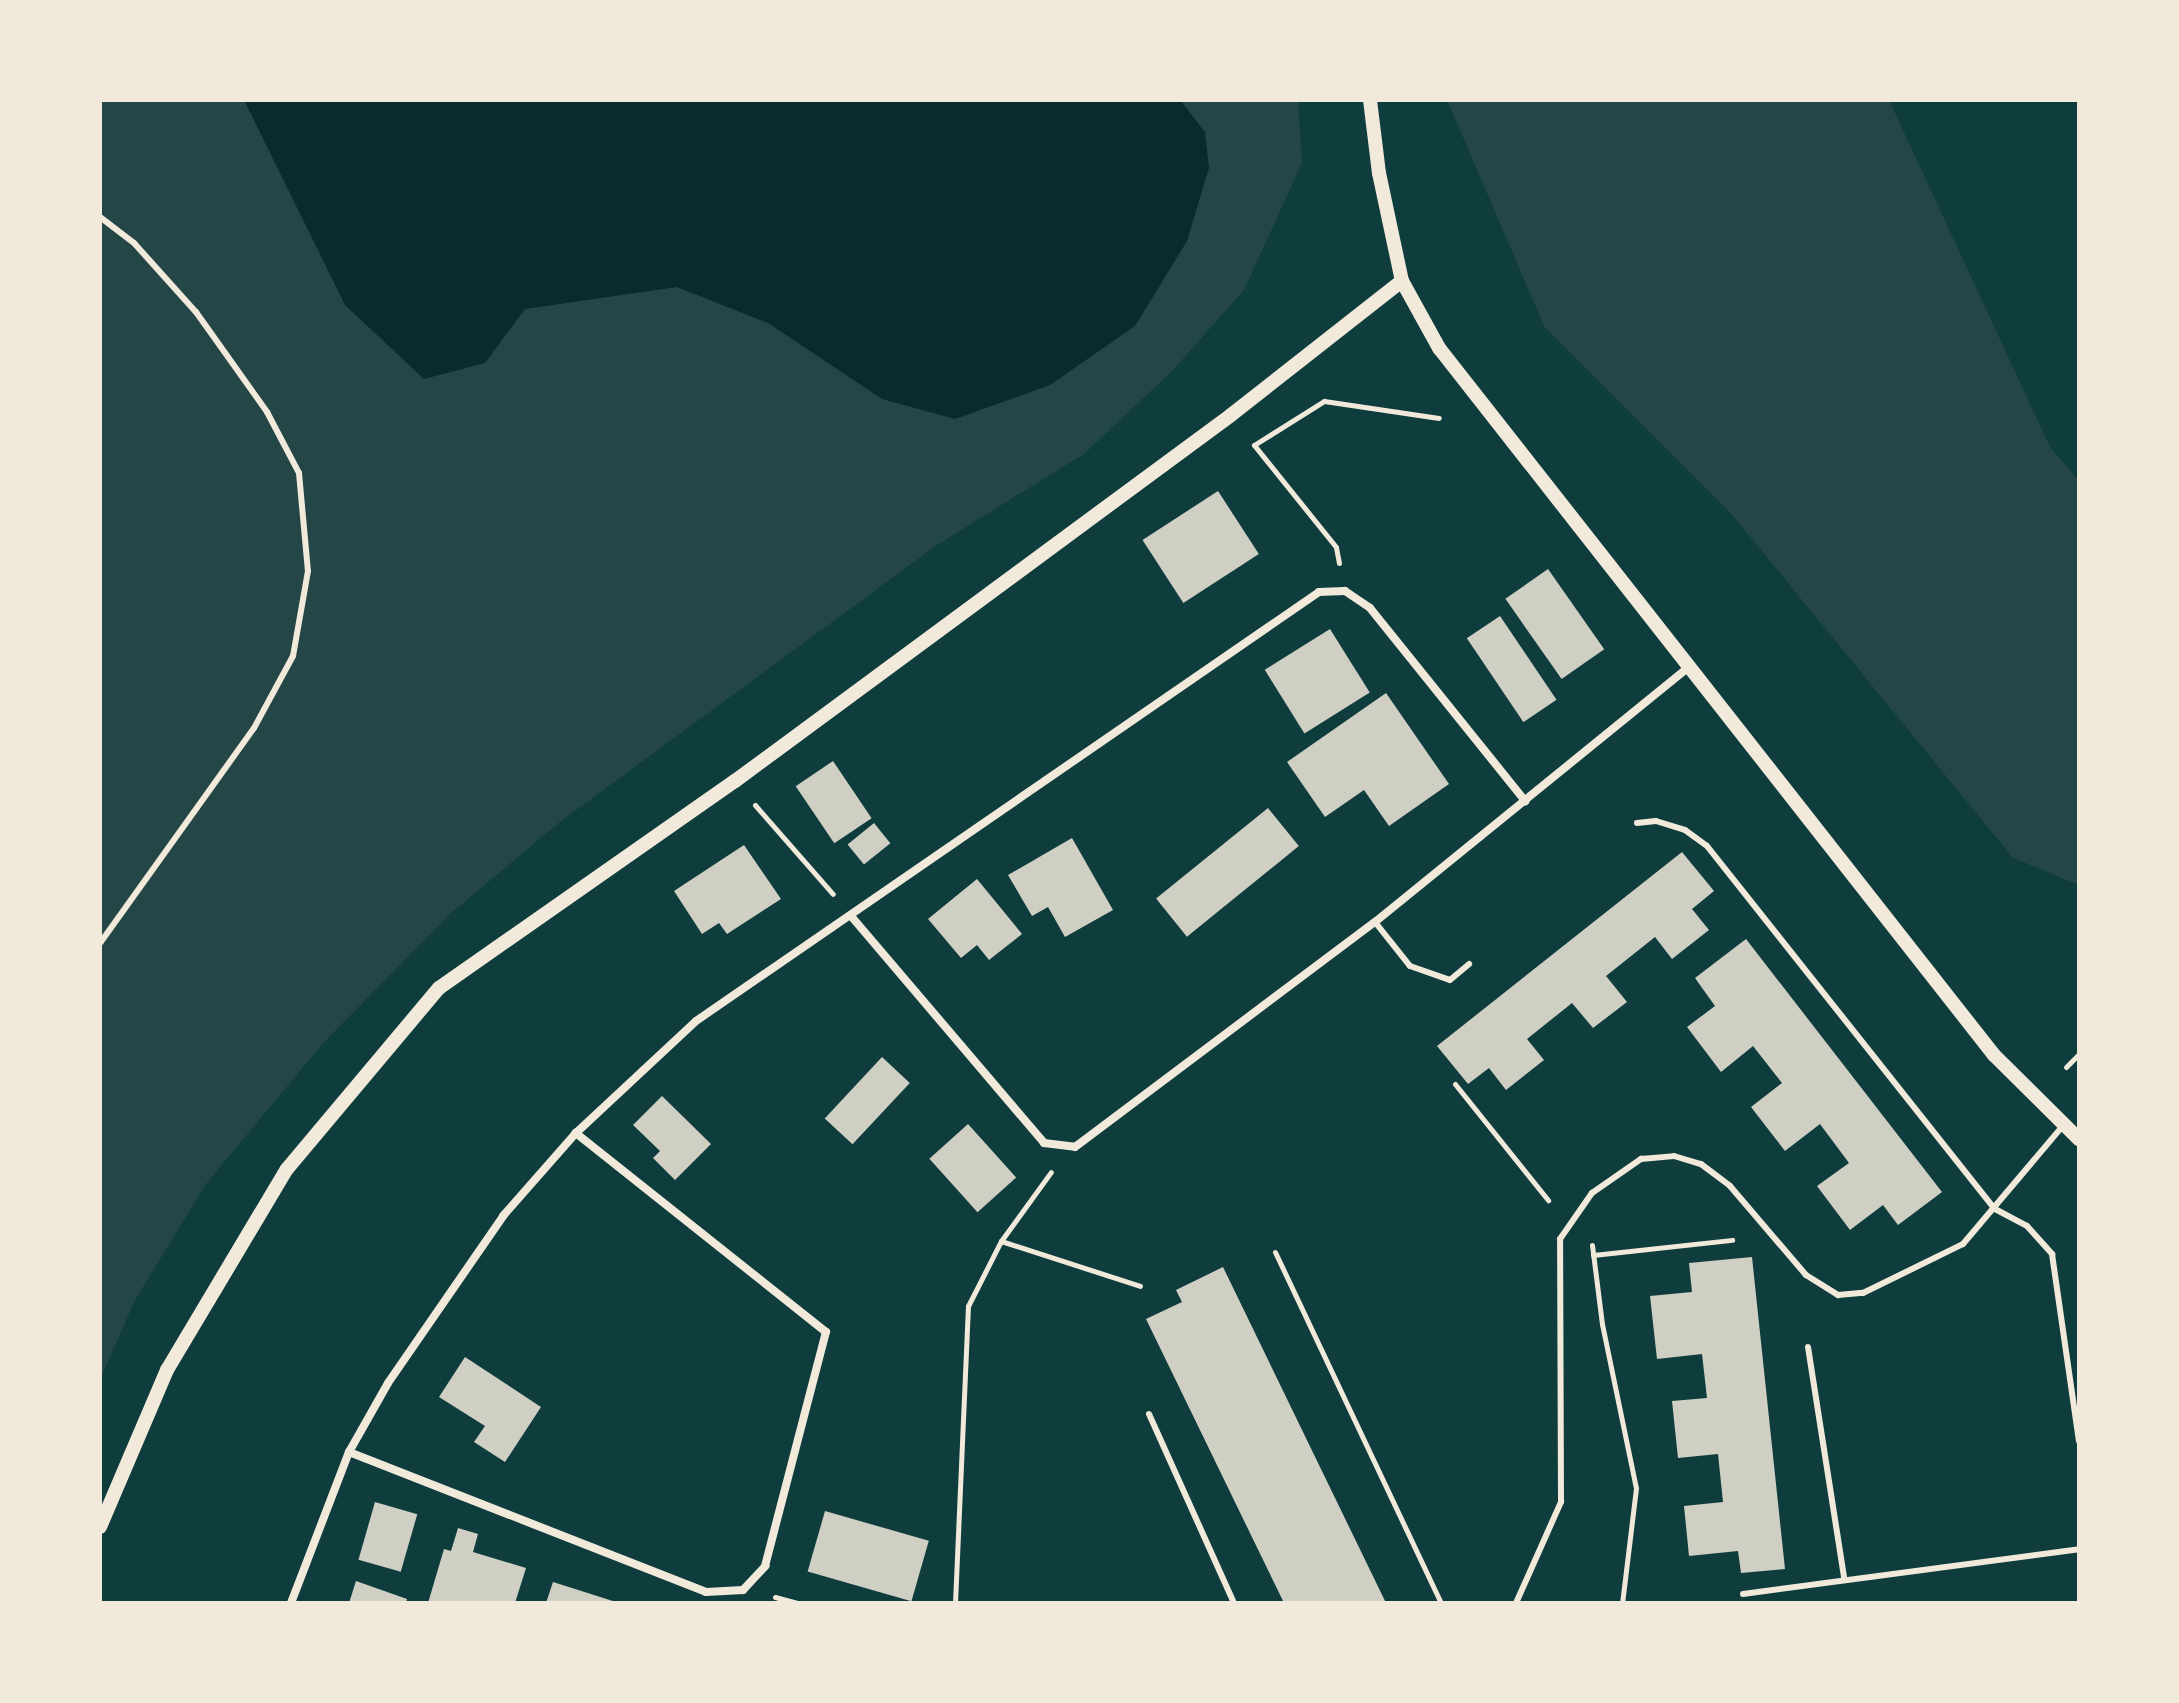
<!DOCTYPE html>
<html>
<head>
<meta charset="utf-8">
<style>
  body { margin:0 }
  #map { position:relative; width:2179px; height:1703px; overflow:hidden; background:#0f3d3e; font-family:"PT Sans",sans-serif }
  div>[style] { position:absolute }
  .green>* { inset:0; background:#244646 }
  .water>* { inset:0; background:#0a2a2b }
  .building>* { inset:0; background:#cfcfc3; transform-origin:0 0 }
  .path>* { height:5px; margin:-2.5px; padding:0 2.5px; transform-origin:2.5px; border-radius:2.5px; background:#f1e9da }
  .service>* { height:6px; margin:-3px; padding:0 3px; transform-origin:3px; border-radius:3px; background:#f1e9da }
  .minor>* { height:8px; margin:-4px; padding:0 4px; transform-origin:4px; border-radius:4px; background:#f1e9da }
  .tertiary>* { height:14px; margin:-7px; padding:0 7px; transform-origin:7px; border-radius:7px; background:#f1e9da }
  span { translate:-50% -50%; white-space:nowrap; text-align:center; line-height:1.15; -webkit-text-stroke:6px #f1e9da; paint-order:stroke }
  .frame { position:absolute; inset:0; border:102px solid #f1e9da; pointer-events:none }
</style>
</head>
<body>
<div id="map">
  <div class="green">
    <div style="clip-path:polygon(100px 100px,1298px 100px,1302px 163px,1244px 290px,1172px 371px,1084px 454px,937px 545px,561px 821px,451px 913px,324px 1042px,206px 1184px,135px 1300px,100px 1380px)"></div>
    <div style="clip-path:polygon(1447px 100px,1889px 100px,2050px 447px,2079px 481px,2079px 885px,2013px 858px,1730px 512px,1544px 326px)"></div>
  </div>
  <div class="water">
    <div style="clip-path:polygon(244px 100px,1180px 100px,1205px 132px,1209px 168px,1187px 241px,1135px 326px,1050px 385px,955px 419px,882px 399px,768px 323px,677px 287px,525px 309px,485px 363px,424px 379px,345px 305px)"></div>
  </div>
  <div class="building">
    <div style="left:1218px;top:491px;width:75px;height:90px;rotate:57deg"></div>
    <div style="left:1548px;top:569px;width:98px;height:52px;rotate:55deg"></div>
    <div style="left:1500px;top:616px;width:101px;height:40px;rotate:56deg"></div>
    <div style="left:1330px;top:629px;width:75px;height:77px;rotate:58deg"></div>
    <div style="clip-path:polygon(1386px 693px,1449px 784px,1389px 826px,1364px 790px,1325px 817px,1287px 762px)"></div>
    <div style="left:833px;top:761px;width:69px;height:45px;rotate:56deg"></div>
    <div style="left:1268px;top:808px;width:49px;height:144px;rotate:51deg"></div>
    <div style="left:874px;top:823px;width:26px;height:34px;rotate:51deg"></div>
    <div style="clip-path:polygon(1072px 838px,1113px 910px,1065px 937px,1048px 907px,1032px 916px,1008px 875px)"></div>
    <div style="clip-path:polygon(744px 845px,781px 899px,727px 934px,719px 923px,702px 934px,674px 891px)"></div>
    <div style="clip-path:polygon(1682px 852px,1714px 891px,1692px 909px,1709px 930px,1672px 959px,1655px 937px,1606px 976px,1627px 1002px,1593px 1028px,1572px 1003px,1527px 1039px,1544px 1060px,1506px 1090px,1489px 1068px,1468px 1084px,1437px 1046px)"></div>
    <div style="clip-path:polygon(977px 879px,1022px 934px,989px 960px,977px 945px,961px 958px,928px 919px)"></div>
    <div style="clip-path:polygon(1746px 939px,1942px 1192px,1898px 1225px,1883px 1205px,1850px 1230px,1817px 1186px,1849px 1163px,1820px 1124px,1785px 1151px,1751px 1107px,1782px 1083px,1753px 1046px,1721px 1072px,1687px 1027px,1715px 1006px,1695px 978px)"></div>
    <div style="left:882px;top:1057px;width:38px;height:84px;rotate:43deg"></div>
    <div style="clip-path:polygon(662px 1096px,711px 1144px,675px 1180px,653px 1158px,660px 1151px,633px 1125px)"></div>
    <div style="left:968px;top:1124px;width:72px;height:52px;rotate:48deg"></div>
    <div style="clip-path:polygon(1752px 1257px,1785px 1569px,1741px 1573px,1738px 1551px,1689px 1556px,1684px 1506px,1723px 1502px,1718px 1454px,1678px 1458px,1672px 1401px,1707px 1398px,1702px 1354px,1657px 1359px,1650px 1296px,1692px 1292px,1689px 1263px)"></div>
    <div style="clip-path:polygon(1223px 1267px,1386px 1603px,1284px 1603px,1146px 1319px,1182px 1302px,1176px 1290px)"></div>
    <div style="clip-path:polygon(465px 1357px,541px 1407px,505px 1462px,474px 1442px,485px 1426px,439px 1397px)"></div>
    <div style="left:375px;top:1502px;width:44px;height:60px;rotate:16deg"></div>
    <div style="left:825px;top:1511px;width:108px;height:63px;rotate:16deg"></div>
    <div style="clip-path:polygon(458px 1528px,478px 1534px,473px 1552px,526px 1568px,515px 1603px,428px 1603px,444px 1549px,451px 1551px)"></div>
    <div style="clip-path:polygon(356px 1581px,407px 1599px,406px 1603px,349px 1603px)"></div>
    <div style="clip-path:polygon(553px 1582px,616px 1602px,616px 1603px,546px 1603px)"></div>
  </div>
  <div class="path">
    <div style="left:1339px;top:563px;width:16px;rotate:-101deg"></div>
    <div style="left:1336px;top:547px;width:131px;rotate:-128.8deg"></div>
    <div style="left:1254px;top:445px;width:83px;rotate:-32.2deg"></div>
    <div style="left:1324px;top:401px;width:116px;rotate:8.4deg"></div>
    <div style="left:755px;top:805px;width:118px;rotate:48.8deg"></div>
    <div style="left:2066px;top:1067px;width:18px;rotate:-45deg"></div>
    <div style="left:1455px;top:1084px;width:149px;rotate:51.3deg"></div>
    <div style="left:1001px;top:1241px;width:146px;rotate:17.9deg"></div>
    <div style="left:1592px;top:1245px;width:80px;rotate:82.8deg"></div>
    <div style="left:1602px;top:1324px;width:167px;rotate:78.3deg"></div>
    <div style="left:1636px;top:1488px;width:116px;rotate:96.9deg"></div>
    <div style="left:1275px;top:1252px;width:388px;rotate:64.7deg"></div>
    <div style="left:1593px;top:1255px;width:140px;rotate:-6.2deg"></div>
    <div style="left:775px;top:1597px;width:23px;rotate:15deg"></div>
    <div style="left:955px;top:1603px;width:297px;rotate:-87.5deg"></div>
    <div style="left:968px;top:1306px;width:73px;rotate:-63.1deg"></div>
    <div style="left:1001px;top:1241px;width:85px;rotate:-54.1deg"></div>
  </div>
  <div class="service">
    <div style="left:100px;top:217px;width:43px;rotate:37.4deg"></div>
    <div style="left:134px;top:243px;width:93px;rotate:48.1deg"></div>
    <div style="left:196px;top:312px;width:123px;rotate:54.6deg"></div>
    <div style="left:267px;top:412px;width:69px;rotate:62.3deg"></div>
    <div style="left:299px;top:473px;width:98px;rotate:84.8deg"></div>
    <div style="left:308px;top:571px;width:86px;rotate:100deg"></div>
    <div style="left:293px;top:656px;width:82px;rotate:118.4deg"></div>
    <div style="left:254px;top:728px;width:264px;rotate:125.6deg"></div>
    <div style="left:1637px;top:823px;width:19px;rotate:-6deg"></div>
    <div style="left:1656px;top:821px;width:30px;rotate:17deg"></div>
    <div style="left:1685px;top:830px;width:27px;rotate:36deg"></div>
    <div style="left:1707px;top:846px;width:463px;rotate:51.6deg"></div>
    <div style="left:1995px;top:1209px;width:36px;rotate:28deg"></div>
    <div style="left:2027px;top:1226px;width:38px;rotate:48deg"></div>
    <div style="left:2052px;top:1254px;width:189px;rotate:81.8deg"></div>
    <div style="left:1375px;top:922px;width:56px;rotate:51.5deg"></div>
    <div style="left:1410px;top:966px;width:42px;rotate:19.3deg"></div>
    <div style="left:1450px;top:980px;width:25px;rotate:-40deg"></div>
    <div style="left:1808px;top:1347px;width:234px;rotate:81.1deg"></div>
    <div style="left:1149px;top:1414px;width:207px;rotate:65.8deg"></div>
    <div style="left:1743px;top:1594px;width:339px;rotate:-7.6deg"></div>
    <div style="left:1516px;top:1603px;width:111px;rotate:-66deg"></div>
    <div style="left:1561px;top:1502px;width:263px;rotate:-90.2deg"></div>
    <div style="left:1560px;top:1239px;width:56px;rotate:-55.2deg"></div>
    <div style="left:1592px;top:1193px;width:60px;rotate:-34.8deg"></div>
    <div style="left:1641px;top:1159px;width:33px;rotate:-5deg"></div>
    <div style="left:1674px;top:1156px;width:28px;rotate:17deg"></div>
    <div style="left:1701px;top:1164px;width:36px;rotate:37deg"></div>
    <div style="left:1730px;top:1186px;width:117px;rotate:49.5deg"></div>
    <div style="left:1806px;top:1275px;width:38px;rotate:32deg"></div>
    <div style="left:1838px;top:1295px;width:25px;rotate:-5deg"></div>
    <div style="left:1863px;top:1293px;width:111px;rotate:-26.1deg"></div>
    <div style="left:1963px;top:1244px;width:153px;rotate:-49.8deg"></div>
  </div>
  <div class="minor">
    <div style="left:851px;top:916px;width:298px;rotate:49.6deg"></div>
    <div style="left:1044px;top:1143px;width:31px;rotate:7deg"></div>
    <div style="left:1075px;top:1147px;width:375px;rotate:-36.9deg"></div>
    <div style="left:1375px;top:922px;width:405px;rotate:-39.1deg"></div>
    <div style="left:349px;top:1452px;width:383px;rotate:21.4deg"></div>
    <div style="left:706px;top:1592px;width:37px;rotate:-3deg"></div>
    <div style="left:743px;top:1590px;width:33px;rotate:-47deg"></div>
    <div style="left:765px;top:1566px;width:242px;rotate:-75.4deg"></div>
    <div style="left:826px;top:1332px;width:320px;rotate:-141.5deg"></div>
    <div style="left:291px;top:1603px;width:162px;rotate:-69deg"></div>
    <div style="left:349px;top:1452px;width:79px;rotate:-60.5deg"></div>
    <div style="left:388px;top:1383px;width:203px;rotate:-55.4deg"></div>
    <div style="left:503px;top:1216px;width:111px;rotate:-48.7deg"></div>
    <div style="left:576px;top:1133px;width:164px;rotate:-43deg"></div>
    <div style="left:696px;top:1021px;width:756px;rotate:-34.55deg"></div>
    <div style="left:1319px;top:592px;width:26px;rotate:-2deg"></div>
    <div style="left:1345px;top:591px;width:30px;rotate:34deg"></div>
    <div style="left:1370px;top:608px;width:248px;rotate:51.2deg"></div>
  </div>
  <div class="tertiary">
    <div style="left:1370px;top:100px;width:74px;rotate:83deg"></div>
    <div style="left:1379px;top:173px;width:110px;rotate:78deg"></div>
    <div style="left:1402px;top:281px;width:77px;rotate:61.1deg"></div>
    <div style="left:1439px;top:348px;width:899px;rotate:51.87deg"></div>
    <div style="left:1994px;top:1055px;width:120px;rotate:44.7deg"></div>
    <div style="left:100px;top:1527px;width:171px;rotate:-66.9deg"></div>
    <div style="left:167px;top:1370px;width:234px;rotate:-59.2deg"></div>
    <div style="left:287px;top:1169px;width:236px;rotate:-50deg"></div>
    <div style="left:439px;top:988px;width:361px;rotate:-35deg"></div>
    <div style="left:735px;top:781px;width:616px;rotate:-36.42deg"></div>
    <div style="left:1231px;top:415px;width:217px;rotate:-38.1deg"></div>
  </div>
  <div class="frame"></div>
</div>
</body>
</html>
